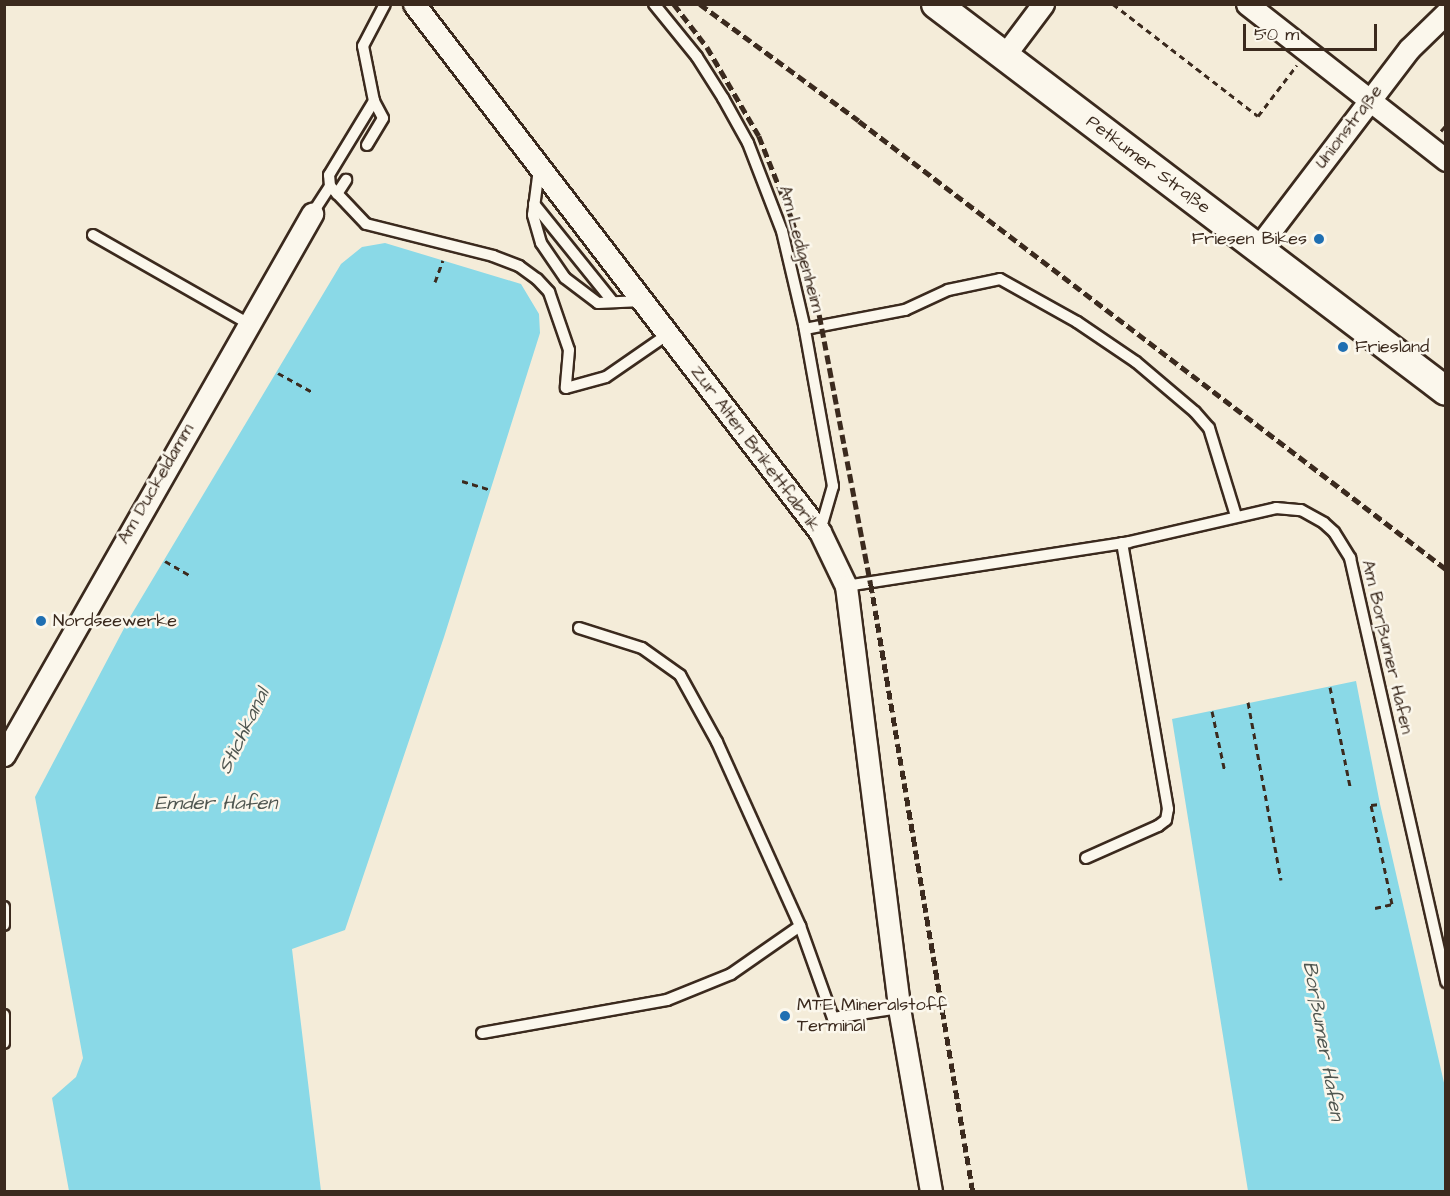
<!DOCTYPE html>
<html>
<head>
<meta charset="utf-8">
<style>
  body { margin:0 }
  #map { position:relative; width:1450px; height:1196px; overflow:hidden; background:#f4ecd9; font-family:"Architects Daughter",sans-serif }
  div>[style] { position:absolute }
  .water>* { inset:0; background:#8ad9e7 }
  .path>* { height:3px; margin-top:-1.5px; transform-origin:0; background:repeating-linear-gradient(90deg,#3b2a1e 0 6px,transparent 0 10.5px) }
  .roads { filter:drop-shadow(2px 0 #3b2a1e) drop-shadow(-2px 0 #3b2a1e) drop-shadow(0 2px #3b2a1e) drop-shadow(0 -2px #3b2a1e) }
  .service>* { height:10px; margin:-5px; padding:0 5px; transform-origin:5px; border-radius:5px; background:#fbf7ec }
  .minor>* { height:21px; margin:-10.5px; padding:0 10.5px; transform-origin:10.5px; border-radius:10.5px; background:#fbf7ec }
  .secondary>* { height:28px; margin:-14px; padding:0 14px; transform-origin:14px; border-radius:14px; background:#fbf7ec }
  .rail>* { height:4.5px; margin-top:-2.25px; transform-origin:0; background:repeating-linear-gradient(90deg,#3b2a1e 0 9px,transparent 0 13.5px) }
  .dots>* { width:16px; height:16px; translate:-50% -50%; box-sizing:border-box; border:3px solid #fbf7ec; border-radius:50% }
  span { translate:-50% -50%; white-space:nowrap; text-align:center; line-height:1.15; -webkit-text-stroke:5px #fbf7ec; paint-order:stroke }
  .street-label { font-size:18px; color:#3b2a1e }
  .poi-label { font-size:18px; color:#3b2a1e }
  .right { translate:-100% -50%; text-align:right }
  .left { translate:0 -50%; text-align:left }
  .water-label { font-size:20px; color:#4f5650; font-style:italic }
  .frame { position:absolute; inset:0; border:6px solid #3b2a1e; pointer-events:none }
  .scale { position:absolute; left:1243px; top:24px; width:134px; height:27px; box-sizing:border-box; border:3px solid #3b2a1e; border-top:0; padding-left:8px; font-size:18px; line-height:21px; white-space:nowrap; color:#3b2a1e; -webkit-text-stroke:4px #fbf7ec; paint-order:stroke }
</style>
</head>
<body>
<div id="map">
  <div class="water">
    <div style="clip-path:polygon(385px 243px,521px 284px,539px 314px,540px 333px,444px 637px,345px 930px,292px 949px,321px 1191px,69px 1191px,52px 1098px,76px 1077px,83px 1058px,35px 797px,130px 617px,341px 264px,362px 247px)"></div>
    <div style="clip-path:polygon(1356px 681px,1380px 804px,1445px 1087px,1445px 1191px,1248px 1191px,1172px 719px)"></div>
  </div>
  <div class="path">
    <div style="left:1113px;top:4px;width:183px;rotate:37.7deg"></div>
    <div style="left:1258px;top:116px;width:64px;rotate:-52.6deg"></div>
    <div style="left:1441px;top:131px;width:8px;rotate:-50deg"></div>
    <div style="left:435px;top:282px;width:23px;rotate:-70deg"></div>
    <div style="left:278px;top:373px;width:39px;rotate:29deg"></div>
    <div style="left:462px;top:481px;width:31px;rotate:17deg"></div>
    <div style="left:165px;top:561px;width:30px;rotate:30deg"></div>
    <div style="left:1330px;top:687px;width:101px;rotate:78.6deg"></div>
    <div style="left:1248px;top:702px;width:181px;rotate:79.5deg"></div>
    <div style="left:1212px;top:711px;width:62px;rotate:78deg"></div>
    <div style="left:1375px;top:908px;width:17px;rotate:-13deg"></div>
    <div style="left:1392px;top:904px;width:101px;rotate:-102deg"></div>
    <div style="left:1371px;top:805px;width:9px;rotate:-6deg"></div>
  </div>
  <div class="roads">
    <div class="service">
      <div style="left:654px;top:4px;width:68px;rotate:50.9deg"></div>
      <div style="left:697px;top:57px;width:49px;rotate:57.6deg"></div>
      <div style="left:723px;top:98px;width:51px;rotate:60.9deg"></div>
      <div style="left:748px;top:143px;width:94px;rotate:68.9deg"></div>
      <div style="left:782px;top:231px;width:97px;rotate:76.8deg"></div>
      <div style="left:804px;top:325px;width:164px;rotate:79.8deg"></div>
      <div style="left:833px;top:486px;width:47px;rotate:106.1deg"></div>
      <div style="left:367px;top:145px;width:31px;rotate:-59deg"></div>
      <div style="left:383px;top:118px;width:19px;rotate:-118deg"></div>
      <div style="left:374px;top:101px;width:56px;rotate:-101.3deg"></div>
      <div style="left:363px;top:46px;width:47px;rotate:-62.4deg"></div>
      <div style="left:539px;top:169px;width:46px;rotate:97.4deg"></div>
      <div style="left:533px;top:215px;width:29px;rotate:74deg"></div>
      <div style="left:541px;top:243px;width:42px;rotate:55.6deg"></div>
      <div style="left:565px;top:278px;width:41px;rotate:37.1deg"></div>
      <div style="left:598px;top:303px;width:44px;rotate:-2.6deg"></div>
      <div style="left:330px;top:186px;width:52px;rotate:46.5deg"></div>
      <div style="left:366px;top:224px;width:131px;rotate:14.1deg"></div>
      <div style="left:493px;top:256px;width:28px;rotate:21deg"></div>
      <div style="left:519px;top:266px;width:22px;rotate:36deg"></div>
      <div style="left:537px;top:279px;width:18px;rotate:47deg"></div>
      <div style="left:549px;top:292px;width:61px;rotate:71deg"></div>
      <div style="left:569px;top:350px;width:38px;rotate:95deg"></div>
      <div style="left:566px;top:388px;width:41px;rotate:-15.4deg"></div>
      <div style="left:606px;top:377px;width:75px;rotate:-34.7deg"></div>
      <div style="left:337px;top:194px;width:17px;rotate:-57deg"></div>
      <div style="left:534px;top:204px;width:126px;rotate:51.1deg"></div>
      <div style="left:312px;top:214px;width:33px;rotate:-57deg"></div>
      <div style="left:330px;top:186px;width:11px;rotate:-95deg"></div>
      <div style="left:329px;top:175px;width:87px;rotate:-58.7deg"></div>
      <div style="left:93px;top:235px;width:180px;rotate:29.7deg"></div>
      <div style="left:805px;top:329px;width:102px;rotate:-10.8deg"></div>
      <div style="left:905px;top:310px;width:47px;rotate:-24.9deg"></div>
      <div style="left:948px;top:290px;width:53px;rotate:-11.9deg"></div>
      <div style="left:1000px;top:279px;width:88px;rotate:29.2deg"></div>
      <div style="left:1077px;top:322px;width:71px;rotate:34.1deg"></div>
      <div style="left:1136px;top:362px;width:77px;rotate:40.3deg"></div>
      <div style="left:1195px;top:412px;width:21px;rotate:49deg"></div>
      <div style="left:1209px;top:428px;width:92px;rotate:72.9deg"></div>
      <div style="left:846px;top:586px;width:286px;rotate:-8.8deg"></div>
      <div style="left:1129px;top:542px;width:151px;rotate:-13deg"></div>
      <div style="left:1276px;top:508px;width:25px;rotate:5deg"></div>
      <div style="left:1301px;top:510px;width:26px;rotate:29deg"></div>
      <div style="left:1324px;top:523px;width:13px;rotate:42deg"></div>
      <div style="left:1334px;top:532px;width:31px;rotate:58deg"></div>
      <div style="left:1350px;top:558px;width:435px;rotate:77.2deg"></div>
      <div style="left:579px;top:628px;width:66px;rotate:17.6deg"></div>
      <div style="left:642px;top:648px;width:47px;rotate:35.4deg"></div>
      <div style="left:680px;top:675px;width:77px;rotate:61.1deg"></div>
      <div style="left:717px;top:742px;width:202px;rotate:65.7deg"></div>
      <div style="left:800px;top:926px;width:98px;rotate:70.3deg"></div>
      <div style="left:833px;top:1018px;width:67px;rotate:-8.6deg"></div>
      <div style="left:1086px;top:858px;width:79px;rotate:-24deg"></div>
      <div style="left:1158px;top:826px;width:10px;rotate:-37deg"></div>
      <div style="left:1166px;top:820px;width:11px;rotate:-80deg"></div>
      <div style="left:1168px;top:809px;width:270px;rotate:-99.8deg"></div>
      <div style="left:4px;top:907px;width:18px;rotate:90deg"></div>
      <div style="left:4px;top:1015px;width:28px;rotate:90deg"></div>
      <div style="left:482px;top:1033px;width:188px;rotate:-10.1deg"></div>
      <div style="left:667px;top:1000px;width:69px;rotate:-22.1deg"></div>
      <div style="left:731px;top:974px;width:84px;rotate:-34.8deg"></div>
    </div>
    <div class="minor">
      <div style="left:414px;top:4px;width:666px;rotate:52.44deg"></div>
      <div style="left:820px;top:532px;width:60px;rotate:64.3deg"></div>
      <div style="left:846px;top:586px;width:425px;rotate:82.8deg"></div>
      <div style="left:899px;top:1008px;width:187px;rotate:80.1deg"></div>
      <div style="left:1247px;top:4px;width:253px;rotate:38.1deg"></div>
      <div style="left:1004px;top:56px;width:65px;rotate:-53.1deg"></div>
      <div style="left:1259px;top:246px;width:248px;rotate:-52.7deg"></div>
      <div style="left:1409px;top:49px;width:52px;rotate:-44.2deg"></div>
      <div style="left:4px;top:755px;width:623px;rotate:-60.35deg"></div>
    </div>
    <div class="secondary">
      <div style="left:936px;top:4px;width:640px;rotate:37.19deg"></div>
    </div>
  </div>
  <div class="rail">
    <div style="left:674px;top:4px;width:54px;rotate:52.5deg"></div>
    <div style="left:707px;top:47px;width:103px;rotate:59.7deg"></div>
    <div style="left:759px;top:136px;width:89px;rotate:68.3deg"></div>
    <div style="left:792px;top:219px;width:87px;rotate:73.2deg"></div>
    <div style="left:817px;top:302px;width:287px;rotate:79.2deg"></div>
    <div style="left:871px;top:584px;width:616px;rotate:80.48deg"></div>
    <div style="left:700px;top:4px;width:197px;rotate:36.3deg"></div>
    <div style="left:859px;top:121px;width:738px;rotate:37.35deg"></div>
  </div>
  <div class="dots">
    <div style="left:1319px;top:239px;background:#1f6fb2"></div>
    <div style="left:1343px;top:347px;background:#1f6fb2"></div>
    <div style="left:41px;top:621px;background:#1f6fb2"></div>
    <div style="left:785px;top:1016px;background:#1f6fb2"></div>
  </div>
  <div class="street-label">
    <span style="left:1349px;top:127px;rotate:-53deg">Unionstraße</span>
    <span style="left:1148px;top:165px;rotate:37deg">Petkumer Straße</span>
    <span style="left:801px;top:249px;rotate:75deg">Am Ledigenheim</span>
    <span style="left:755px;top:449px;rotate:53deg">Zur Alten Brikettfabrik</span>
    <span style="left:156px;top:484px;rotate:-60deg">Am Duckeldamm</span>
    <span style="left:1387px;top:647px;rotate:77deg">Am Borßumer Hafen</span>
  </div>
  <div class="poi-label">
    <span class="right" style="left:1307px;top:239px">Friesen Bikes</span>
    <span class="left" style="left:1355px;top:347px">Friesland</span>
    <span class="left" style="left:53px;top:621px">Nordseewerke</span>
    <span class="left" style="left:797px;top:1016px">MTE Mineralstoff<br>Terminal</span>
  </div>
  <div class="water-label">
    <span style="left:244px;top:731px;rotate:-64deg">Stichkanal</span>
    <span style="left:216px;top:803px">Emder Hafen</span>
    <span style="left:1323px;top:1041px;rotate:80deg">Borßumer Hafen</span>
  </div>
  <div class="frame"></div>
  <div class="scale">50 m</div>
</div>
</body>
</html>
